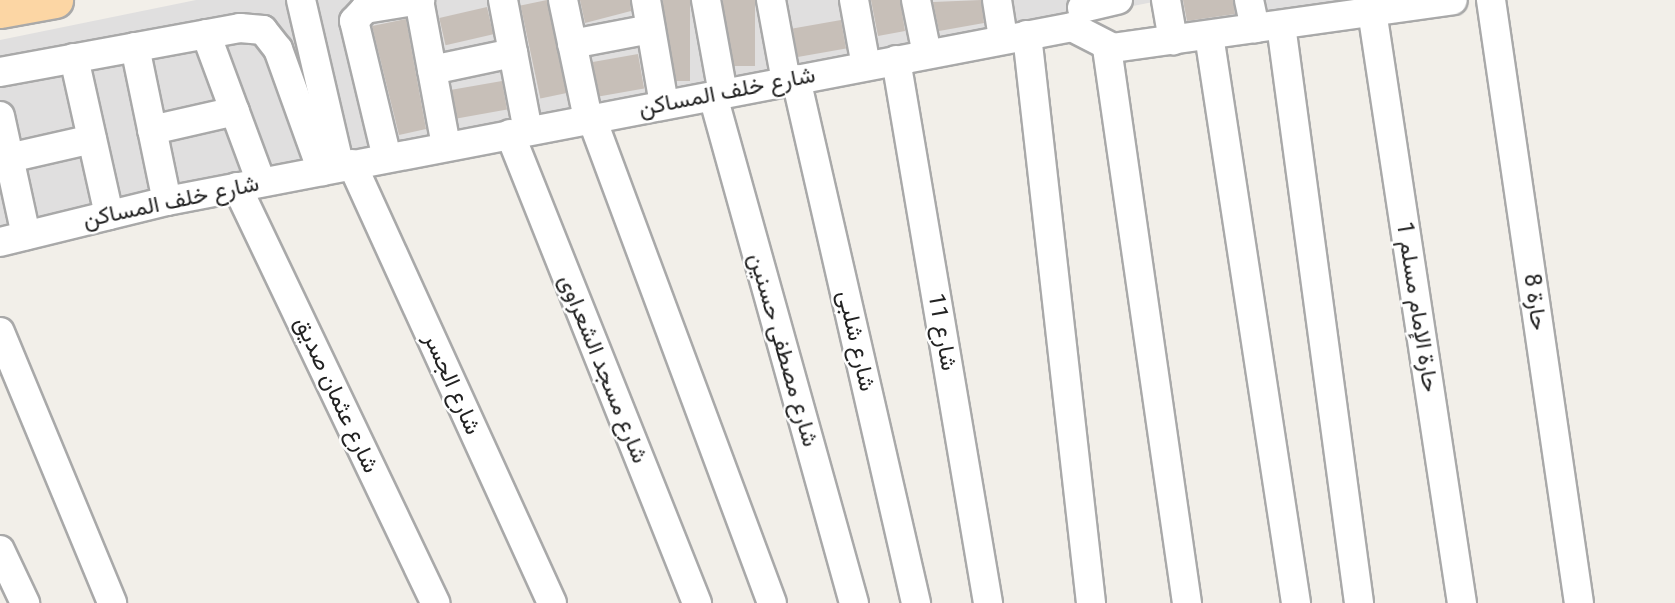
<!DOCTYPE html>
<html>
<head>
<meta charset="utf-8">
<style>
  body { margin:0 }
  #map { position:relative; width:1675px; height:603px; overflow:hidden; background:#f2efe9; font-family:Roboto,Vazirmatn,sans-serif }
  div>[style] { position:absolute }
  .residential>* { inset:0; background:#e0dfdf }
  .building>* { inset:0; background:#c7bfb8; transform-origin:0 0 }
  .roads { filter:drop-shadow(2px 0 #a9a9a9) drop-shadow(-2px 0 #a9a9a9) drop-shadow(0 2px #a9a9a9) drop-shadow(0 -2px #a9a9a9) }
  .minor>* { height:28px; margin:-14px; padding:0 14px; transform-origin:14px; border-radius:14px; background:#fff }
  .major>* { height:35px; margin:-17.5px; padding:0 17.5px; transform-origin:17.5px; border-radius:17.5px; background:#fcd6a4 }
  span { translate:-50% -50%; white-space:nowrap; text-align:center; line-height:1.15; -webkit-text-stroke:5px #fff; paint-order:stroke }
  .street-label { font-size:23px; color:#222 }
</style>
</head>
<body>
<div id="map">
  <div class="residential">
    <div style="clip-path:polygon(196px 0,1406px 0,1162px 35px,1153px 2px,0 234px,0 40px)"></div>
  </div>
  <div class="building">
    <div style="left:547px;top:0;width:95px;height:27px;rotate:78deg"></div>
    <div style="clip-path:polygon(580px 0,630px 0,631px 11px,585px 23px)"></div>
    <div style="left:663px;top:0;width:27px;height:81px"></div>
    <div style="left:723px;top:0;width:32px;height:66px"></div>
    <div style="clip-path:polygon(871px 0,900px 0,905px 31px,878px 36px)"></div>
    <div style="clip-path:polygon(981px 0,984px 23px,939px 31px,933px 2px)"></div>
    <div style="clip-path:polygon(1183px 0,1233px 0,1235px 14px,1187px 21px)"></div>
    <div style="left:487px;top:7px;width:28px;height:49px;rotate:77deg"></div>
    <div style="clip-path:polygon(406px 19px,426px 129px,399px 135px,372px 26px)"></div>
    <div style="left:841px;top:20px;width:29px;height:49px;rotate:80deg"></div>
    <div style="left:638px;top:54px;width:35px;height:46px;rotate:80deg"></div>
    <div style="left:502px;top:81px;width:29px;height:51px;rotate:80deg"></div>
  </div>
  <div class="roads">
    <div class="minor">
      <div style="left:301px;top:0;width:171px;rotate:76.9deg"></div>
      <div style="left:419px;top:0;width:148px;rotate:79.5deg"></div>
      <div style="left:503px;top:0;width:133px;rotate:79.2deg"></div>
      <div style="left:563px;top:0;width:122px;rotate:78.1deg"></div>
      <div style="left:646px;top:0;width:106px;rotate:80.2deg"></div>
      <div style="left:706px;top:0;width:96px;rotate:79.7deg"></div>
      <div style="left:771px;top:0;width:82px;rotate:79.5deg"></div>
      <div style="left:854px;top:0;width:67px;rotate:79.7deg"></div>
      <div style="left:916px;top:0;width:55px;rotate:78.5deg"></div>
      <div style="left:997px;top:0;width:39px;rotate:81deg"></div>
      <div style="left:1166px;top:0;width:41px;rotate:80.1deg"></div>
      <div style="left:1249px;top:0;width:29px;rotate:78deg"></div>
      <div style="left:1491px;top:0;width:609px;rotate:81.7deg"></div>
      <div style="left:1082px;top:8px;width:37px;rotate:-13deg"></div>
      <div style="left:1372px;top:11px;width:599px;rotate:81.36deg"></div>
      <div style="left:1281px;top:25px;width:583px;rotate:82.31deg"></div>
      <div style="left:206px;top:34px;width:158px;rotate:69.6deg"></div>
      <div style="left:1027px;top:35px;width:572px;rotate:83.57deg"></div>
      <div style="left:1209px;top:35px;width:575px;rotate:81.29deg"></div>
      <div style="left:572px;top:44px;width:80px;rotate:-10.8deg"></div>
      <div style="left:135px;top:47px;width:157px;rotate:78.3deg"></div>
      <div style="left:1107px;top:48px;width:561px;rotate:81.8deg"></div>
      <div style="left:74px;top:58px;width:161px;rotate:77.4deg"></div>
      <div style="left:896px;top:60px;width:551px;rotate:80.38deg"></div>
      <div style="left:432px;top:70px;width:83px;rotate:-11.9deg"></div>
      <div style="left:0;top:72px;width:244px;rotate:-10.4deg"></div>
      <div style="left:240px;top:28px;width:23px;rotate:5deg"></div>
      <div style="left:263px;top:30px;width:24px;rotate:52deg"></div>
      <div style="left:278px;top:49px;width:130px;rotate:70.2deg"></div>
      <div style="left:796px;top:79px;width:538px;rotate:77.1deg"></div>
      <div style="left:713px;top:96px;width:526px;rotate:74.46deg"></div>
      <div style="left:0;top:116px;width:122px;rotate:77.7deg"></div>
      <div style="left:592px;top:119px;width:516px;rotate:69.6deg"></div>
      <div style="left:152px;top:130px;width:85px;rotate:-12.9deg"></div>
      <div style="left:510px;top:134px;width:505px;rotate:68.26deg"></div>
      <div style="left:9px;top:158px;width:85px;rotate:-12.9deg"></div>
      <div style="left:387px;top:158px;width:141px;rotate:-103.5deg"></div>
      <div style="left:354px;top:21px;width:16px;rotate:-47deg"></div>
      <div style="left:365px;top:9px;width:56px;rotate:-9.3deg"></div>
      <div style="left:352px;top:164px;width:482px;rotate:65.5deg"></div>
      <div style="left:237px;top:187px;width:461px;rotate:64.5deg"></div>
      <div style="left:0;top:242px;width:172px;rotate:-13.8deg"></div>
      <div style="left:167px;top:201px;width:922px;rotate:-10.88deg"></div>
      <div style="left:1072px;top:27px;width:46px;rotate:27.1deg"></div>
      <div style="left:1113px;top:48px;width:343px;rotate:-8deg"></div>
      <div style="left:0;top:332px;width:293px;rotate:67.5deg"></div>
      <div style="left:0;top:550px;width:59px;rotate:64.7deg"></div>
    </div>
    <div class="major">
      <div style="left:0;top:10px;width:56px;rotate:-10.3deg"></div>
    </div>
  </div>
  <div class="street-label">
    <span style="left:727px;top:92px;rotate:-11deg">شارع خلف المساكن</span>
    <span style="left:171px;top:202px;rotate:-12deg">شارع خلف المساكن</span>
    <span style="left:1535px;top:302px;rotate:82deg">حارة 8</span>
    <span style="left:1417px;top:307px;rotate:81deg">حارة الإمام مسلم 1</span>
    <span style="left:942px;top:332px;rotate:80deg">شارع 11</span>
    <span style="left:856px;top:341px;rotate:77deg">شارع شلبى</span>
    <span style="left:783px;top:350px;rotate:74deg">شارع مصطفى حسنين</span>
    <span style="left:603px;top:369px;rotate:68deg">شارع مسجد الشعراوى</span>
    <span style="left:452px;top:384px;rotate:66deg">شارع الجسر</span>
    <span style="left:336px;top:395px;rotate:65deg">شارع عثمان صديق</span>
  </div>
</div>
</body>
</html>
